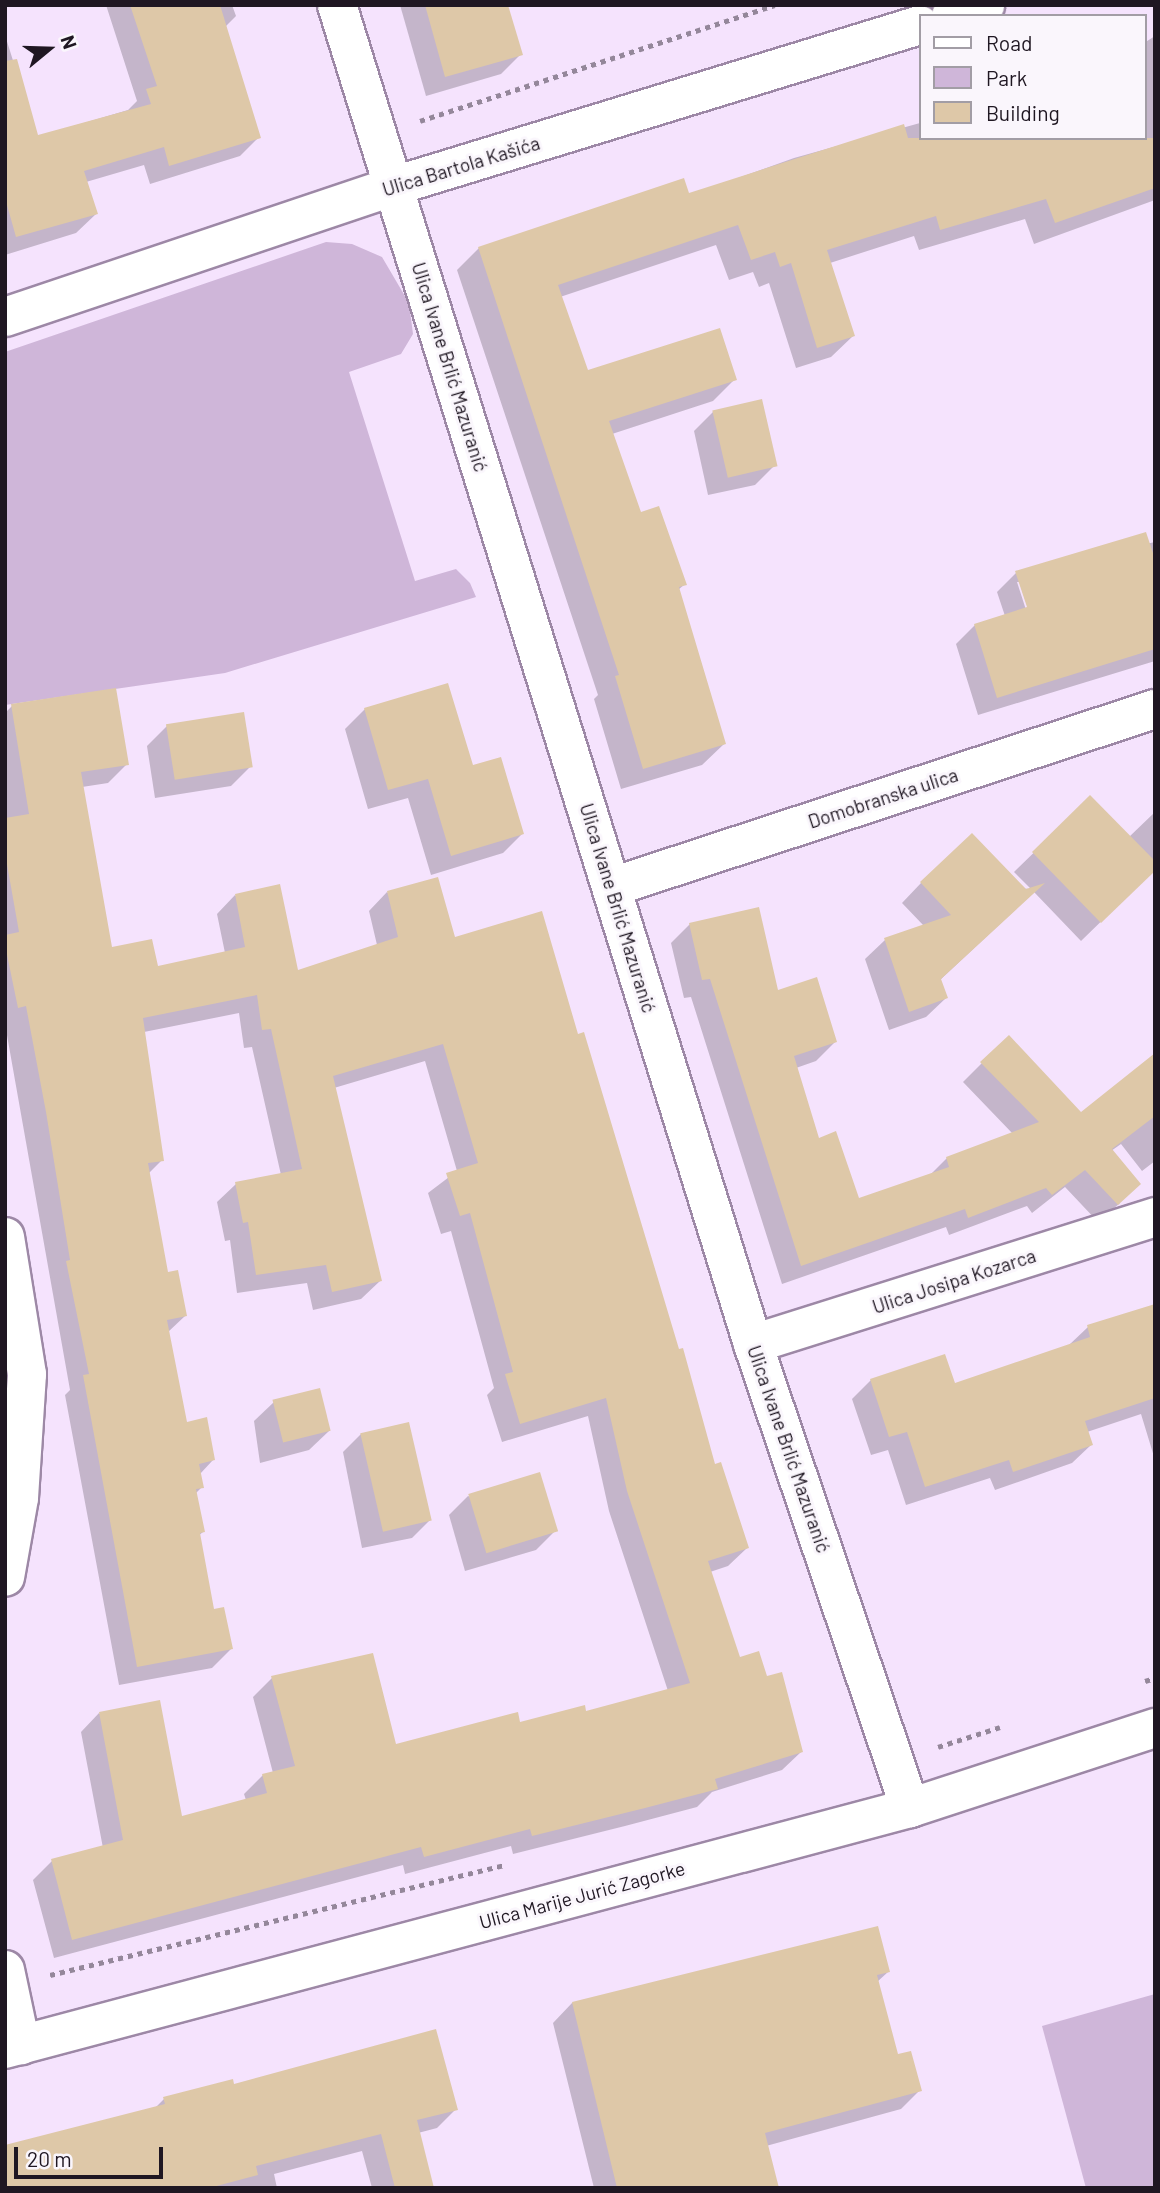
<!DOCTYPE html>
<html>
<head>
<meta charset="utf-8">
<style>
  body { margin:0 }
  #map { position:relative; width:1160px; height:2193px; overflow:hidden; background:#f5e3fd; font-family:Barlow,sans-serif }
  div>[style] { position:absolute }
  .green>* { inset:0; background:#cfb6d9 }
  .shadow>* { inset:0; background:#0003 }
  .building>* { inset:0; background:#dec8a8; transform-origin:0 0 }
  .path>* { height:4.5px; margin-top:-2.25px; transform-origin:0; background:repeating-linear-gradient(90deg,#94879a 0 5px,transparent 0 10px) }
  .roads { filter:drop-shadow(2px 0 #9d88a6) drop-shadow(-2px 0 #9d88a6) drop-shadow(0 2px #9d88a6) drop-shadow(0 -2px #9d88a6) }
  .street>* { height:38px; margin:-19px; padding:0 19px; transform-origin:19px; border-radius:19px; background:#fff }
  span { translate:-50% -50%; white-space:nowrap; text-align:center; line-height:1.15; -webkit-text-stroke:6px #faf6fc; paint-order:stroke }
  .street-label { font-size:19px; color:#1f1722 }
  .frame { position:absolute; inset:0; border:7px solid #1f1722; pointer-events:none }
  .legend { position:absolute; left:919px; top:14px; width:228px; height:126px; box-sizing:border-box; background:#faf6fc; border:2px solid #a29da5; margin:0; padding:9px 12px; list-style:none; font-size:21px; color:#1f1722 }
  .legend li { display:flex; align-items:center; gap:14px; height:35px }
  .legend b { width:35px; border:2px solid #a29da5 }
  .north { position:absolute; left:14px; top:14px; width:70px; height:70px; -webkit-text-stroke:5px #faf6fc; paint-order:stroke; rotate:71deg; font-size:19px; font-weight:700; line-height:28px; text-align:center; color:#1f1722 }
  .north::after { content:''; display:block; margin:auto; width:24px; height:32px; background:#1f1722; clip-path:polygon(50% 0,100% 100%,50% 72%,0 100%) }
  .scale { position:absolute; left:14px; top:2147px; width:149px; height:32px; box-sizing:border-box; border:4px solid #1f1722; border-top:0; padding-left:9px; font-size:21px; line-height:24px; white-space:nowrap; color:#1f1722; -webkit-text-stroke:5px #faf6fc; paint-order:stroke }
</style>
</head>
<body>
<div id="map">
  <div class="green">
    <div style="clip-path:polygon(326px 242px,352px 244px,382px 257px,409px 303px,413px 334px,401px 354px,349px 372px,415px 581px,456px 569px,470px 583px,476px 597px,225px 673px,5px 705px,5px 352px)"></div>
    <div style="clip-path:polygon(1155px 1994px,1155px 2188px,1086px 2188px,1042px 2026px)"></div>
  </div>
  <div class="shadow">
    <div style="clip-path:polygon(106px 5px,232px 5px,236px 16px,225px 27px,259px 137px,240px 156px,150px 184px,144px 165px,86px 182px,96px 214px,76px 233px,5px 255px,5px 35px,37px 137px,128px 110px,137px 101px)"></div>
    <div style="clip-path:polygon(400px 5px,507px 5px,521px 54px,501px 74px,426px 96px)"></div>
    <div style="clip-path:polygon(1155px 36px,1155px 200px,1034px 244px,1025px 219px,919px 250px,914px 236px,830px 263px,853px 336px,831px 357px,796px 368px,769px 283px,759px 287px,753px 272px,729px 280px,716px 245px,560px 297px,586px 373px,735px 379px,713px 401px,612px 434px,640px 514px,685px 584px,678px 590px,724px 744px,702px 765px,621px 789px,594px 699px,598px 695px,457px 270px,479px 248px,688px 196px,794px 158px,920px 123px,920px 138px,1144px 138px,1144px 43px)"></div>
    <div style="clip-path:polygon(713px 412px,775px 465px,755px 485px,708px 495px,694px 431px)"></div>
    <div style="clip-path:polygon(evenodd,1155px 542px,1155px 661px,978px 715px,956px 644px,975px 625px,1005px 616px,997px 592px,1016px 573px,1155px 542px,1017px 582px,1021px 582px,1032px 615px,1028px 616px,1017px 582px)"></div>
    <div style="clip-path:polygon(12px 706px,127px 764px,108px 783px,82px 787px,110px 949px,156px 968px,225px 953px,217px 914px,235px 895px,296px 972px,377px 945px,369px 911px,387px 892px,576px 1036px,713px 1466px,747px 1548px,728px 1566px,710px 1572px,739px 1659px,766px 1678px,801px 1752px,782px 1770px,712px 1792px,697px 1807px,625px 1826px,513px 1854px,511px 1846px,405px 1874px,403px 1865px,54px 1958px,33px 1880px,52px 1861px,103px 1848px,81px 1732px,99px 1713px,181px 1819px,246px 1800px,244px 1794px,263px 1775px,273px 1773px,253px 1697px,272px 1678px,395px 1746px,585px 1713px,668px 1691px,609px 1511px,588px 1416px,502px 1442px,487px 1395px,494px 1388px,451px 1231px,441px 1234px,428px 1193px,457px 1171px,425px 1061px,334px 1088px,380px 1281px,361px 1299px,313px 1310px,307px 1283px,237px 1293px,230px 1240px,225px 1241px,217px 1202px,236px 1184px,281px 1175px,252px 1047px,244px 1048px,239px 1013px,144px 1032px,162px 1160px,148px 1174px,166px 1274px,185px 1316px,167px 1333px,185px 1424px,213px 1460px,200px 1474px,202px 1487px,195px 1494px,203px 1532px,198px 1536px,212px 1611px,231px 1649px,212px 1668px,119px 1685px,65px 1395px,70px 1390px,5px 1024px,5px 713px)"></div>
    <div style="clip-path:polygon(365px 709px,472px 768px,522px 834px,503px 853px,431px 875px,408px 798px,368px 809px,345px 729px)"></div>
    <div style="clip-path:polygon(167px 726px,251px 766px,231px 786px,155px 798px,147px 746px)"></div>
    <div style="clip-path:polygon(1090px 798px,1129px 837px,1155px 812px,1155px 869px,1081px 941px,1034px 892px,940px 980px,946px 998px,926px 1017px,889px 1030px,865px 959px,885px 940px,924px 926px,902px 903px,921px 883px,1031px 889px,1014px 872px)"></div>
    <div style="clip-path:polygon(690px 924px,835px 1042px,816px 1061px,796px 1068px,817px 1140px,858px 1200px,929px 1176px,947px 1158px,1013px 1134px,963px 1082px,1008px 1037px,1080px 1114px,1155px 1055px,1155px 1161px,1142px 1171px,1121px 1144px,1111px 1151px,1120px 1203px,1098px 1222px,1065px 1187px,1032px 1213px,1027px 1206px,949px 1235px,946px 1227px,782px 1284px,691px 997px,684px 998px,671px 943px)"></div>
    <div style="clip-path:polygon(1155px 1305px,1155px 1460px,1141px 1414px,1087px 1432px,1091px 1445px,1072px 1463px,995px 1490px,990px 1478px,906px 1505px,888px 1450px,871px 1455px,852px 1399px,871px 1380px,954px 1385px,1069px 1345px,1088px 1327px)"></div>
    <div style="clip-path:polygon(274px 1402px,329px 1431px,309px 1450px,260px 1463px,254px 1421px)"></div>
    <div style="clip-path:polygon(361px 1434px,430px 1520px,412px 1538px,362px 1548px,343px 1452px)"></div>
    <div style="clip-path:polygon(468px 1496px,556px 1530px,536px 1550px,465px 1571px,449px 1515px)"></div>
    <div style="clip-path:polygon(888px 1972px,877px 1982px,897px 2056px,920px 2090px,901px 2109px,766px 2146px,777px 2188px,594px 2188px,553px 2023px,572px 2003px)"></div>
    <div style="clip-path:polygon(233px 2086px,456px 2109px,437px 2128px,418px 2133px,433px 2188px,372px 2188px,362px 2151px,274px 2174px,277px 2188px,5px 2188px,154px 2109px,164px 2099px)"></div>
  </div>
  <div class="building">
    <div style="clip-path:polygon(130px 5px,220px 5px,261px 138px,169px 166px,164px 147px,84px 171px,98px 214px,16px 237px,5px 198px,5px 61px,17px 59px,38px 135px,151px 104px,146px 89px,157px 86px)"></div>
    <div style="clip-path:polygon(425px 5px,508px 5px,523px 55px,445px 77px)"></div>
    <div style="clip-path:polygon(904px 124px,908px 138px,1155px 138px,1155px 188px,1055px 223px,1046px 199px,940px 230px,936px 216px,827px 250px,855px 336px,817px 348px,791px 263px,780px 267px,775px 252px,751px 260px,738px 225px,558px 285px,588px 370px,720px 328px,737px 380px,609px 421px,641px 512px,659px 506px,687px 585px,679px 587px,726px 744px,643px 769px,615px 676px,619px 675px,478px 247px,684px 178px,689px 193px)"></div>
    <div style="left:762px;top:399px;width:69px;height:51px;rotate:77deg"></div>
    <div style="clip-path:polygon(1146px 532px,1155px 559px,1155px 649px,997px 698px,974px 624px,1027px 607px,1015px 571px)"></div>
    <div style="clip-path:polygon(448px 683px,473px 765px,501px 757px,524px 834px,451px 856px,428px 779px,388px 790px,364px 708px)"></div>
    <div style="clip-path:polygon(116px 688px,129px 765px,81px 772px,112px 947px,152px 939px,158px 966px,245px 947px,235px 894px,280px 884px,298px 970px,398px 937px,387px 891px,438px 877px,455px 937px,542px 911px,578px 1034px,584px 1032px,679px 1349px,683px 1348px,715px 1464px,721px 1462px,749px 1548px,708px 1561px,740px 1657px,759px 1651px,767px 1676px,782px 1672px,803px 1752px,715px 1779px,718px 1789px,645px 1808px,532px 1836px,530px 1829px,424px 1857px,421px 1847px,72px 1940px,51px 1859px,123px 1840px,99px 1712px,160px 1700px,182px 1816px,267px 1793px,262px 1774px,295px 1766px,271px 1676px,373px 1653px,396px 1744px,518px 1712px,520px 1722px,585px 1705px,586px 1711px,690px 1683px,627px 1491px,606px 1398px,520px 1424px,505px 1374px,513px 1372px,470px 1213px,460px 1216px,446px 1173px,478px 1163px,443px 1044px,333px 1076px,382px 1281px,332px 1292px,326px 1265px,256px 1275px,248px 1222px,243px 1223px,235px 1182px,302px 1169px,271px 1029px,262px 1030px,257px 995px,143px 1018px,164px 1161px,148px 1163px,168px 1272px,178px 1270px,187px 1316px,167px 1320px,187px 1422px,207px 1417px,215px 1460px,199px 1464px,204px 1488px,196px 1489px,205px 1532px,200px 1533px,214px 1609px,224px 1607px,233px 1649px,137px 1667px,83px 1375px,89px 1374px,66px 1261px,70px 1260px,46px 1112px,26px 1006px,18px 1008px,5px 945px,5px 935px,19px 932px,5px 853px,5px 818px,29px 814px,11px 704px)"></div>
    <div style="left:244px;top:712px;width:56px;height:79px;rotate:81deg"></div>
    <div style="clip-path:polygon(1090px 795px,1155px 861px,1155px 871px,1101px 923px,1032px 852px)"></div>
    <div style="clip-path:polygon(972px 833px,1026px 889px,1045px 883px,941px 979px,948px 998px,909px 1012px,884px 938px,951px 915px,920px 882px)"></div>
    <div style="clip-path:polygon(759px 907px,778px 990px,817px 977px,837px 1042px,794px 1056px,819px 1138px,836px 1131px,859px 1198px,949px 1167px,946px 1157px,1039px 1122px,980px 1062px,1009px 1035px,1081px 1112px,1155px 1053px,1155px 1116px,1112px 1149px,1141px 1184px,1118px 1205px,1085px 1170px,1052px 1195px,1046px 1188px,968px 1218px,965px 1209px,801px 1266px,710px 979px,702px 980px,689px 923px)"></div>
    <div style="clip-path:polygon(1155px 1304px,1155px 1398px,1085px 1421px,1093px 1445px,1013px 1472px,1009px 1460px,925px 1487px,907px 1432px,889px 1437px,870px 1379px,945px 1354px,955px 1383px,1090px 1337px,1087px 1325px)"></div>
    <div style="left:320px;top:1388px;width:44px;height:49px;rotate:76deg"></div>
    <div style="left:409px;top:1422px;width:101px;height:50px;rotate:77deg"></div>
    <div style="left:540px;top:1472px;width:62px;height:75px;rotate:73deg"></div>
    <div style="clip-path:polygon(878px 1926px,890px 1972px,877px 1975px,898px 2054px,911px 2051px,922px 2091px,765px 2133px,779px 2188px,617px 2188px,572px 2002px)"></div>
    <div style="clip-path:polygon(436px 2029px,458px 2110px,417px 2120px,434px 2188px,395px 2188px,381px 2134px,256px 2166px,258px 2175px,209px 2188px,5px 2188px,5px 2145px,165px 2104px,163px 2097px,233px 2079px,234px 2084px)"></div>
  </div>
  <div class="path">
    <div style="left:420px;top:121px;width:373px;rotate:-18.1deg"></div>
    <div style="left:1145px;top:1681px;width:10px;rotate:-17deg"></div>
    <div style="left:938px;top:1747px;width:65px;rotate:-17.9deg"></div>
    <div style="left:50px;top:1975px;width:467px;rotate:-13.6deg"></div>
  </div>
  <div class="roads">
    <div class="street">
      <div style="left:337px;top:5px;width:1402px;rotate:72.74deg"></div>
      <div style="left:753px;top:1344px;width:490px;rotate:71.3deg"></div>
      <div style="left:951px;top:16px;width:36px;rotate:-18deg"></div>
      <div style="left:5px;top:317px;width:410px;rotate:-18.6deg"></div>
      <div style="left:394px;top:186px;width:550px;rotate:-17.02deg"></div>
      <div style="left:612px;top:887px;width:571px;rotate:-18.15deg"></div>
      <div style="left:5px;top:1237px;width:139px;rotate:80.9deg"></div>
      <div style="left:27px;top:1374px;width:124px;rotate:93.7deg"></div>
      <div style="left:19px;top:1498px;width:80px;rotate:100deg"></div>
      <div style="left:753px;top:1344px;width:422px;rotate:-17.5deg"></div>
      <div style="left:5px;top:1970px;width:77px;rotate:78deg"></div>
      <div style="left:5px;top:2049px;width:937px;rotate:-14.91deg"></div>
      <div style="left:910px;top:1808px;width:258px;rotate:-18.1deg"></div>
    </div>
  </div>
  <div class="street-label">
    <span style="left:461px;top:166px;rotate:-17deg">Ulica Bartola Kašića</span>
    <span style="left:450px;top:367px;rotate:73deg">Ulica Ivane Brlić Mazuranić</span>
    <span style="left:883px;top:798px;rotate:-18deg">Domobranska ulica</span>
    <span style="left:618px;top:908px;rotate:73deg">Ulica Ivane Brlić Mazuranić</span>
    <span style="left:954px;top:1281px;rotate:-18deg">Ulica Josipa Kozarca</span>
    <span style="left:789px;top:1449px;rotate:71deg">Ulica Ivane Brlić Mazuranić</span>
    <span style="left:582px;top:1895px;rotate:-15deg">Ulica Marije Jurić Zagorke</span>
  </div>
  <div class="frame"></div>
  <ul class="legend">
  <li><b style="height:9px;background:#fff"></b>Road</li>
  <li><b style="height:19px;background:#cfb6d9"></b>Park</li>
  <li><b style="height:19px;background:#dec8a8"></b>Building</li>
  </ul>
  <div class="north">N</div>
  <div class="scale">20 m</div>
</div>
</body>
</html>
